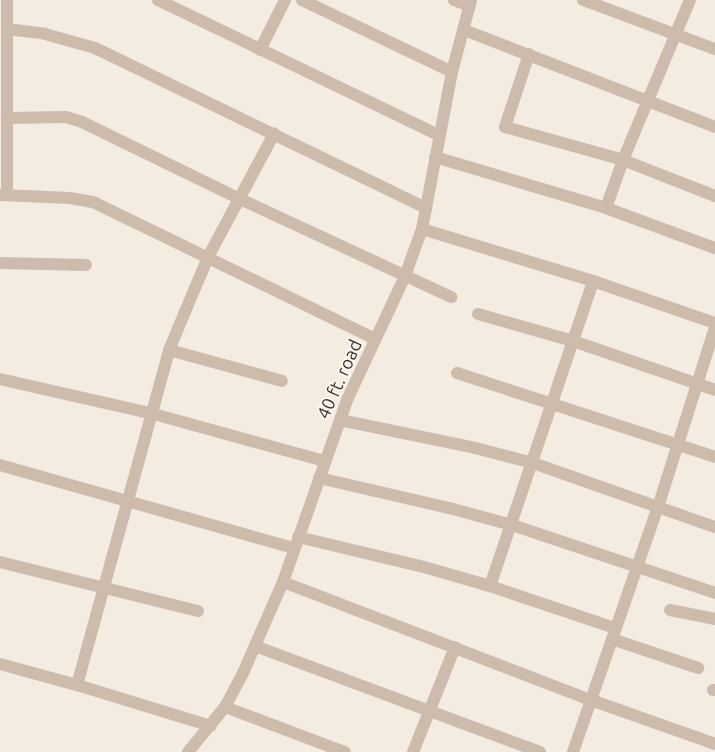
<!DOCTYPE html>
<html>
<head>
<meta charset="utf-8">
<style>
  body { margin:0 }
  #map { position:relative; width:715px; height:752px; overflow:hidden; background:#f4ebe1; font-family:Ubuntu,sans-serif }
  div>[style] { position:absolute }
  .minor>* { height:12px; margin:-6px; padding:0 6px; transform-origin:6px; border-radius:6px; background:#cdbbac }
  span { translate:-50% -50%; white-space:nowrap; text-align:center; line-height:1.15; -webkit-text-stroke:4.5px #fbf5ee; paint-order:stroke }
  .street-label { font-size:18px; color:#3b302b }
</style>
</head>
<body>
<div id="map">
  <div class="minor">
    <div style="left:7px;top:0;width:195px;rotate:90deg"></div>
    <div style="left:158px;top:0;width:312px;rotate:25.7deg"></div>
    <div style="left:302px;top:0;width:166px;rotate:25.6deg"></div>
    <div style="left:454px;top:0;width:17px;rotate:21deg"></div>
    <div style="left:583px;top:0;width:141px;rotate:20.4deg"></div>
    <div style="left:7px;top:29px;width:38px;rotate:7deg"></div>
    <div style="left:45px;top:34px;width:52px;rotate:15.6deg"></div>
    <div style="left:95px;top:48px;width:368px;rotate:25.8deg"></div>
    <div style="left:464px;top:30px;width:269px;rotate:21.1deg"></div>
    <div style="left:260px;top:50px;width:56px;rotate:-63.4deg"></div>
    <div style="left:529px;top:54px;width:77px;rotate:108.2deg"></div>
    <div style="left:505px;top:127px;width:123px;rotate:15.6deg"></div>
    <div style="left:623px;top:160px;width:99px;rotate:21.4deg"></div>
    <div style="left:8px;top:118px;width:58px;rotate:-1deg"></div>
    <div style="left:66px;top:117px;width:17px;rotate:17deg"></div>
    <div style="left:82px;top:122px;width:176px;rotate:26deg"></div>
    <div style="left:240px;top:199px;width:233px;rotate:24.9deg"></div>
    <div style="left:435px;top:157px;width:178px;rotate:16.6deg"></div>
    <div style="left:606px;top:208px;width:116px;rotate:20.2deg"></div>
    <div style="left:0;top:195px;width:70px;rotate:2.5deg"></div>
    <div style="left:70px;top:198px;width:23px;rotate:10deg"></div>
    <div style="left:93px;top:202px;width:314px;rotate:25.9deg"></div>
    <div style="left:606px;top:208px;width:51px;rotate:-70.5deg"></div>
    <div style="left:623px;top:160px;width:173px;rotate:-67.3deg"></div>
    <div style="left:422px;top:229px;width:179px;rotate:16.9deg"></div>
    <div style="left:593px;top:281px;width:129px;rotate:19deg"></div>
    <div style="left:0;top:263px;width:86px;rotate:1.3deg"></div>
    <div style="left:478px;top:314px;width:99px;rotate:15.9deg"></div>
    <div style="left:573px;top:341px;width:150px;rotate:19deg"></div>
    <div style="left:169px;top:350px;width:117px;rotate:15.3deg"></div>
    <div style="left:457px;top:373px;width:271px;rotate:18deg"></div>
    <div style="left:0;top:379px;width:154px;rotate:12.8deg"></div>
    <div style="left:150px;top:413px;width:180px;rotate:15.4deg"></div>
    <div style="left:340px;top:420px;width:138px;rotate:11.7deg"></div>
    <div style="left:475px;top:448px;width:60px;rotate:14.5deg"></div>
    <div style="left:533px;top:463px;width:193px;rotate:19.4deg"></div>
    <div style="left:0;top:465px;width:305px;rotate:15.8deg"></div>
    <div style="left:319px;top:478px;width:138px;rotate:13deg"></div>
    <div style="left:453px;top:509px;width:61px;rotate:15.2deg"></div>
    <div style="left:512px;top:525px;width:214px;rotate:18.5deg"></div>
    <div style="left:298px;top:537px;width:130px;rotate:13.4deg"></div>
    <div style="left:424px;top:567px;width:69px;rotate:16.1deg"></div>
    <div style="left:490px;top:586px;width:132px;rotate:18.6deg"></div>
    <div style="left:0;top:562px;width:204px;rotate:13.9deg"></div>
    <div style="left:283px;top:582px;width:330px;rotate:21deg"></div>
    <div style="left:591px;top:700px;width:132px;rotate:19.5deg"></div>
    <div style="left:490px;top:586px;width:322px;rotate:-71.3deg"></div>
    <div style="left:670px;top:610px;width:46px;rotate:11.3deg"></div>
    <div style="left:612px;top:639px;width:91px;rotate:18.6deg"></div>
    <div style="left:255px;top:646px;width:304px;rotate:20.4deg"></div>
    <div style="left:0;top:664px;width:80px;rotate:15.3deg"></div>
    <div style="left:77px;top:685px;width:140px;rotate:17deg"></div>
    <div style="left:77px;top:685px;width:347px;rotate:-74.6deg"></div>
    <div style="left:169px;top:350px;width:101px;rotate:-67.2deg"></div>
    <div style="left:208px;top:257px;width:140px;rotate:-61.8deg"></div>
    <div style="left:713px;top:690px;width:2px"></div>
    <div style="left:225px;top:707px;width:128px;rotate:20.6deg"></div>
    <div style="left:188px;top:752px;width:58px;rotate:-50.6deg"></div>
    <div style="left:225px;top:707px;width:38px;rotate:-62deg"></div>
    <div style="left:243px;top:673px;width:99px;rotate:-66.3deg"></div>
    <div style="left:283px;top:582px;width:193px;rotate:-70.6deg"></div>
    <div style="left:347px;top:400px;width:137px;rotate:-64.9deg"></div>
    <div style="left:405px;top:276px;width:50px;rotate:-70.1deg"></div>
    <div style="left:422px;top:229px;width:160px;rotate:-79.2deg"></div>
    <div style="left:452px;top:72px;width:74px;rotate:-75.2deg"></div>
    <div style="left:413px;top:752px;width:113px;rotate:-68.2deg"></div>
    <div style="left:573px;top:752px;width:259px;rotate:-70.9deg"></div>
    <div style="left:658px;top:507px;width:189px;rotate:-72.4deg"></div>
  </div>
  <div class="street-label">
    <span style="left:339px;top:379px;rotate:-66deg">40 ft. road</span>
  </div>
</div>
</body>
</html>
